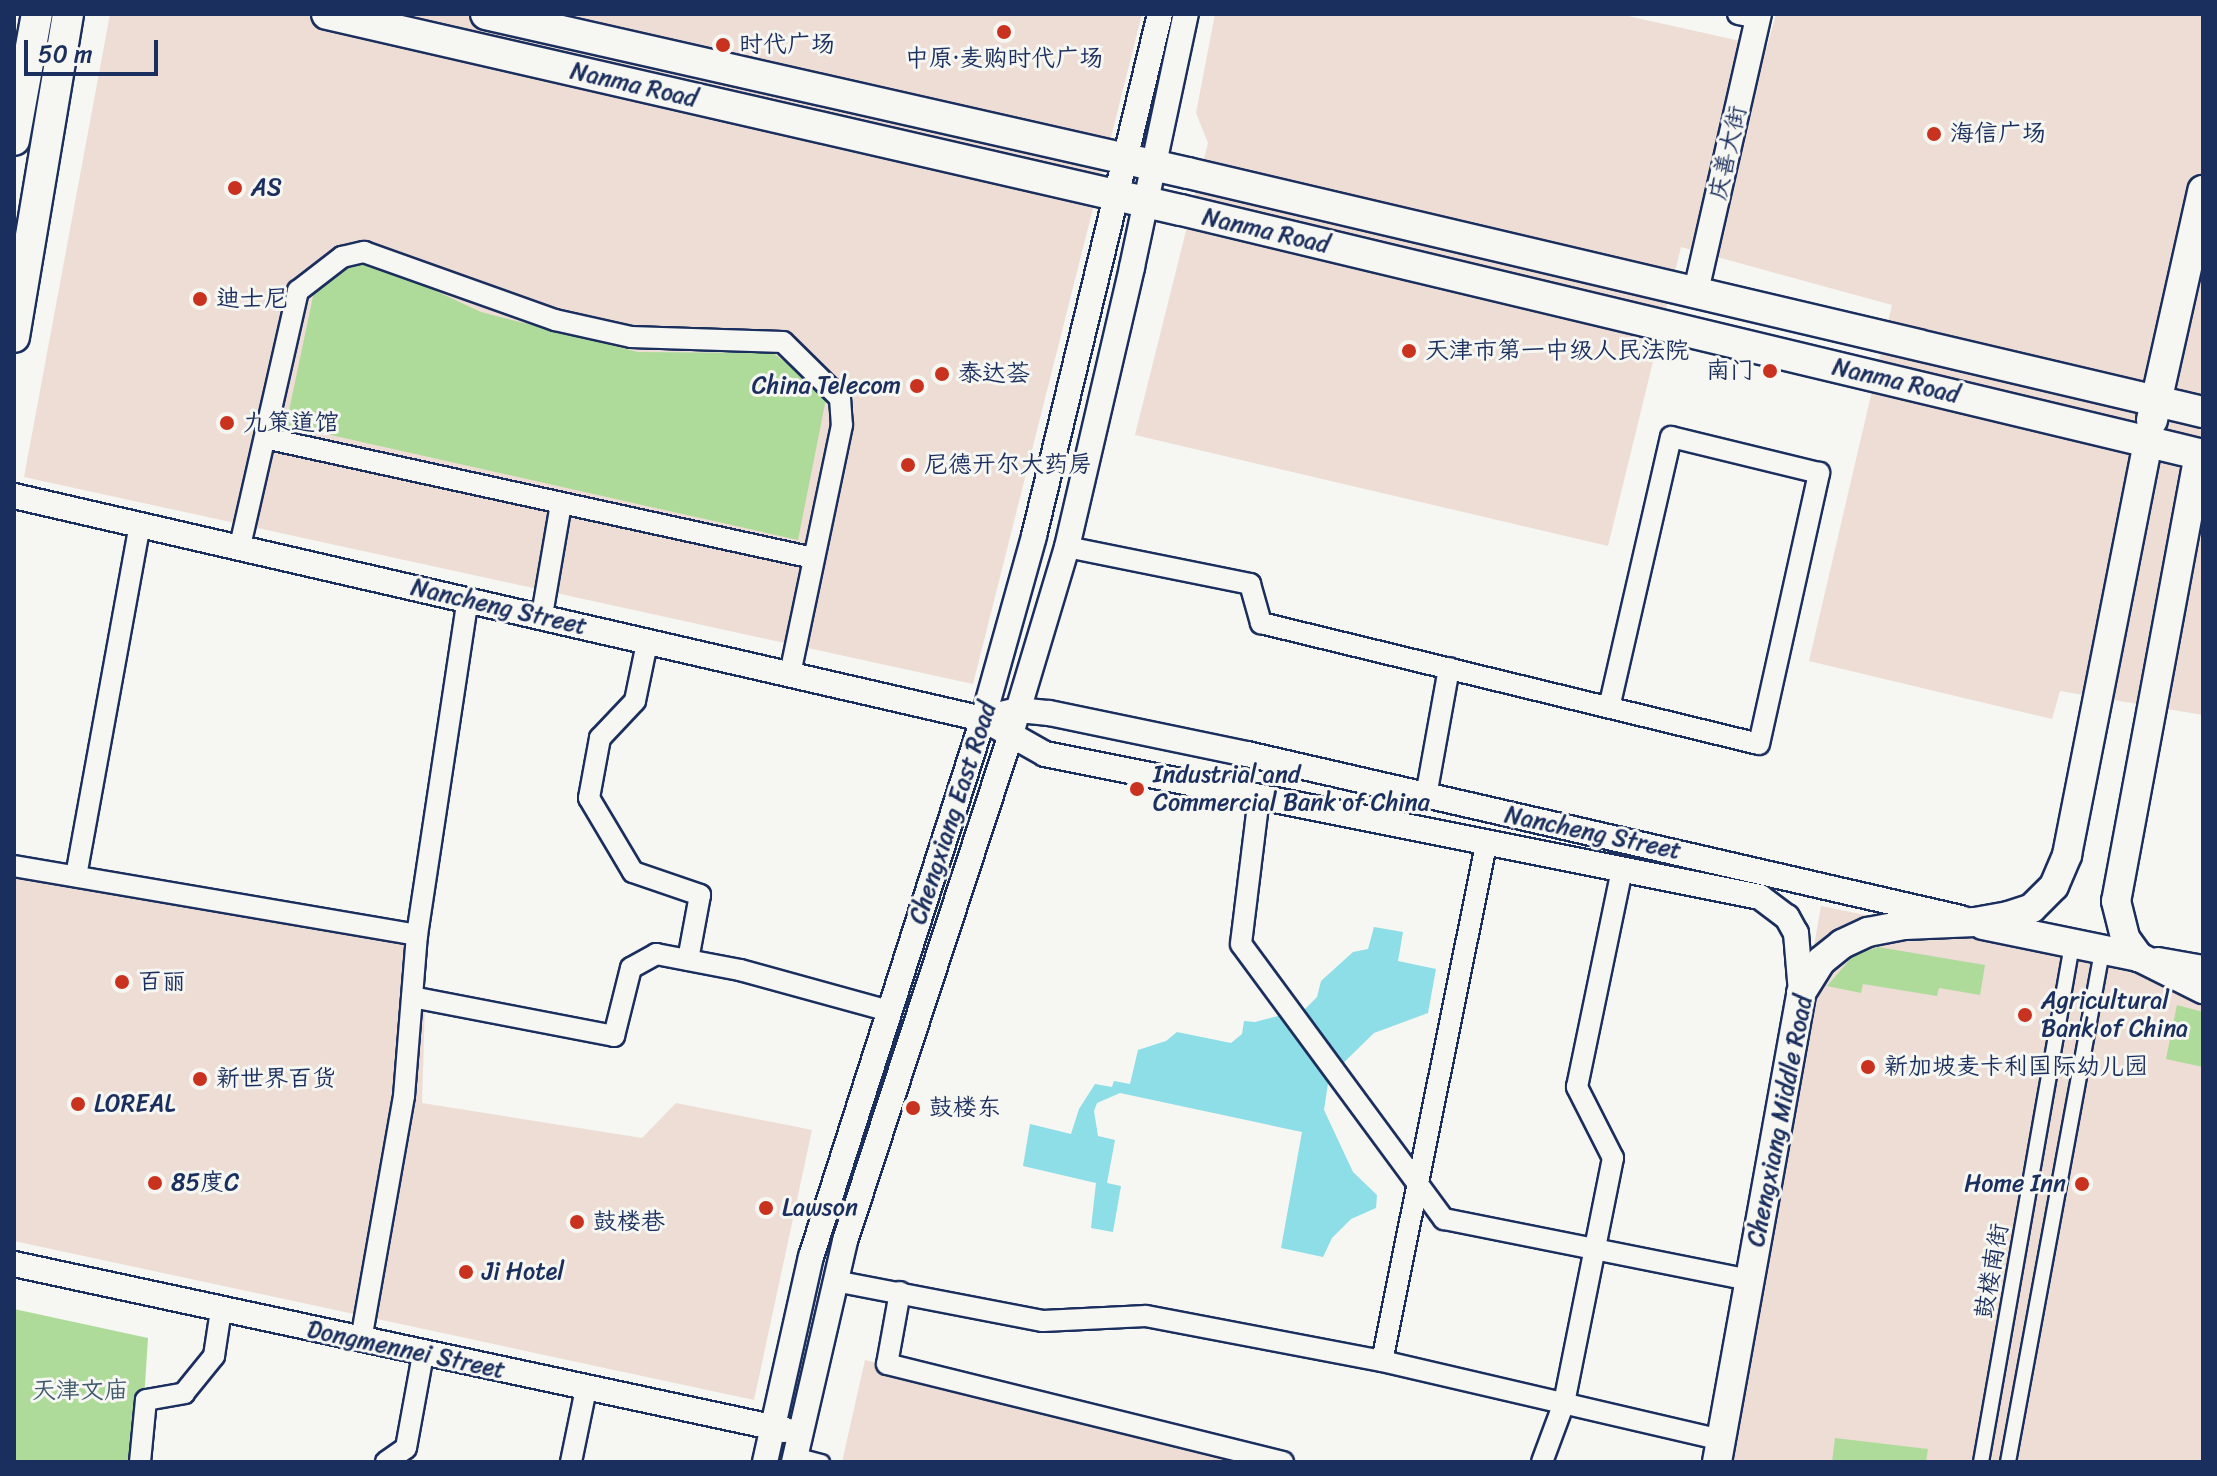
<!DOCTYPE html>
<html>
<head>
<meta charset="utf-8">
<style>
  body { margin:0 }
  #map { position:relative; width:2217px; height:1476px; overflow:hidden; background:#f6f6f2; font-family:Sriracha,"LXGW WenKai TC",sans-serif }
  div>[style] { position:absolute }
  .built>* { inset:0; background:#edddd5 }
  .green>* { inset:0; background:#afdb9a }
  .water>* { inset:0; background:#8ddee6 }
  .roads { filter:drop-shadow(2px 0 #1b2f5e) drop-shadow(-2px 0 #1b2f5e) drop-shadow(0 2px #1b2f5e) drop-shadow(0 -2px #1b2f5e) }
  .pedestrian>* { height:14px; margin:-7px; padding:0 7px; transform-origin:7px; border-radius:7px; background:#f6f6f2 }
  .minor>* { height:20px; margin:-10px; padding:0 10px; transform-origin:10px; border-radius:10px; background:#f6f6f2 }
  .tertiary>* { height:24px; margin:-12px; padding:0 12px; transform-origin:12px; border-radius:12px; background:#f6f6f2 }
  .secondary>* { height:28px; margin:-14px; padding:0 14px; transform-origin:14px; border-radius:14px; background:#f6f6f2 }
  .primary>* { height:30px; margin:-15px; padding:0 15px; transform-origin:15px; border-radius:15px; background:#f6f6f2 }
  .dots>* { width:22px; height:22px; translate:-50% -50%; box-sizing:border-box; border:4px solid #f6f6f2; border-radius:50% }
  span { translate:-50% -50%; white-space:nowrap; text-align:center; line-height:1.15; -webkit-text-stroke:6px #f6f6f2; paint-order:stroke }
  .poi-label { font-size:24px; color:#1b2f5e }
  .left { translate:0 -50%; text-align:left }
  .right { translate:-100% -50%; text-align:right }
  .street-label { font-size:24px; color:#1b2f5e }
  .park-label { font-size:24px; color:#405a6d }
  .frame { position:absolute; inset:0; border:16px solid #1b2f5e; pointer-events:none }
  .scale { position:absolute; left:24px; top:40px; width:134px; height:36px; box-sizing:border-box; border:4px solid #1b2f5e; border-top:0; padding-left:10px; font-size:24px; line-height:28px; white-space:nowrap; color:#1b2f5e; -webkit-text-stroke:6px #f6f6f2; paint-order:stroke }
</style>
</head>
<body>
<div id="map">
  <div class="built">
    <div style="clip-path:polygon(110px 14px,1142px 14px,973px 684px,24px 477px)"></div>
    <div style="clip-path:polygon(1215px 14px,1619px 14px,1767px 47px,1776px 14px,2203px 14px,2203px 715px,2060px 691px,2052px 719px,1809px 661px,1892px 305px,1681px 247px,1608px 546px,1135px 435px,1208px 143px,1196px 113px)"></div>
    <div style="clip-path:polygon(14px 865px,427px 937px,422px 1103px,642px 1138px,676px 1103px,812px 1130px,754px 1400px,14px 1241px)"></div>
    <div style="clip-path:polygon(1821px 906px,2203px 984px,2203px 1462px,1725px 1462px)"></div>
    <div style="clip-path:polygon(865px 1360px,1271px 1462px,842px 1462px)"></div>
  </div>
  <div class="green">
    <div style="clip-path:polygon(363px 257px,481px 312px,638px 352px,773px 353px,827px 394px,798px 540px,286px 425px,316px 282px)"></div>
    <div style="clip-path:polygon(1878px 947px,1985px 965px,1980px 995px,1939px 988px,1937px 996px,1863px 984px,1861px 993px,1827px 986px,1853px 956px)"></div>
    <div style="clip-path:polygon(2177px 1005px,2203px 1012px,2203px 1067px,2166px 1059px)"></div>
    <div style="clip-path:polygon(14px 1309px,148px 1338px,140px 1462px,14px 1462px)"></div>
    <div style="clip-path:polygon(1835px 1438px,1928px 1449px,1926px 1462px,1832px 1462px)"></div>
  </div>
  <div class="water">
    <div style="clip-path:polygon(1374px 927px,1403px 932px,1398px 961px,1436px 969px,1428px 1013px,1374px 1033px,1329px 1077px,1324px 1110px,1353px 1172px,1377px 1195px,1376px 1208px,1351px 1219px,1332px 1238px,1323px 1257px,1281px 1248px,1302px 1132px,1120px 1093px,1097px 1103px,1094px 1111px,1098px 1136px,1115px 1140px,1107px 1183px,1121px 1186px,1113px 1232px,1091px 1228px,1096px 1183px,1023px 1166px,1030px 1124px,1071px 1134px,1079px 1109px,1095px 1084px,1112px 1087px,1114px 1081px,1130px 1084px,1138px 1050px,1166px 1041px,1177px 1032px,1231px 1043px,1242px 1034px,1244px 1021px,1255px 1022px,1305px 1009px,1317px 997px,1321px 981px,1353px 952px,1368px 949px)"></div>
  </div>
  <div class="roads">
    <div class="pedestrian">
      <div style="left:795px;top:1455px;width:28px;rotate:15deg"></div>
      <div style="left:1981px;top:1462px;width:525px;rotate:-80.02deg"></div>
      <div style="left:2008px;top:1462px;width:519px;rotate:-79.56deg"></div>
    </div>
    <div class="minor">
      <div style="left:1738px;top:14px;width:20px;rotate:11deg"></div>
      <div style="left:265px;top:438px;width:561px;rotate:12.35deg"></div>
      <div style="left:240px;top:546px;width:262px;rotate:-77.2deg"></div>
      <div style="left:298px;top:291px;width:56px;rotate:-37.7deg"></div>
      <div style="left:342px;top:257px;width:23px;rotate:-13deg"></div>
      <div style="left:364px;top:252px;width:203px;rotate:19.6deg"></div>
      <div style="left:555px;top:320px;width:78px;rotate:12.6deg"></div>
      <div style="left:631px;top:337px;width:152px;rotate:1.9deg"></div>
      <div style="left:783px;top:342px;width:80px;rotate:44.5deg"></div>
      <div style="left:840px;top:398px;width:27px;rotate:86deg"></div>
      <div style="left:842px;top:425px;width:254px;rotate:101.8deg"></div>
      <div style="left:1067px;top:547px;width:187px;rotate:11.4deg"></div>
      <div style="left:1250px;top:584px;width:41px;rotate:74.2deg"></div>
      <div style="left:1261px;top:623px;width:512px;rotate:13.66deg"></div>
      <div style="left:1759px;top:744px;width:278px;rotate:-77.5deg"></div>
      <div style="left:1819px;top:473px;width:152px;rotate:-166.3deg"></div>
      <div style="left:1671px;top:437px;width:277px;rotate:102.9deg"></div>
      <div style="left:542px;top:615px;width:113px;rotate:-80.3deg"></div>
      <div style="left:647px;top:643px;width:59px;rotate:101.7deg"></div>
      <div style="left:635px;top:701px;width:51px;rotate:133.4deg"></div>
      <div style="left:600px;top:738px;width:61px;rotate:100.4deg"></div>
      <div style="left:589px;top:798px;width:86px;rotate:59.3deg"></div>
      <div style="left:633px;top:872px;width:71px;rotate:18.9deg"></div>
      <div style="left:700px;top:895px;width:66px;rotate:100.5deg"></div>
      <div style="left:1426px;top:796px;width:130px;rotate:-79.8deg"></div>
      <div style="left:1259px;top:797px;width:148px;rotate:97deg"></div>
      <div style="left:1241px;top:944px;width:342px;rotate:53.6deg"></div>
      <div style="left:1444px;top:1219px;width:311px;rotate:11.3deg"></div>
      <div style="left:14px;top:866px;width:409px;rotate:9.7deg"></div>
      <div style="left:76px;top:876px;width:358px;rotate:-79.7deg"></div>
      <div style="left:412px;top:997px;width:206px;rotate:10.9deg"></div>
      <div style="left:614px;top:1036px;width:70px;rotate:-76deg"></div>
      <div style="left:631px;top:968px;width:29px;rotate:-29deg"></div>
      <div style="left:656px;top:954px;width:86px;rotate:10.8deg"></div>
      <div style="left:740px;top:970px;width:155px;rotate:15.4deg"></div>
      <div style="left:835px;top:1281px;width:212px;rotate:10.9deg"></div>
      <div style="left:1043px;top:1321px;width:103px;rotate:-2.8deg"></div>
      <div style="left:1146px;top:1316px;width:240px;rotate:10.8deg"></div>
      <div style="left:1382px;top:1361px;width:348px;rotate:13.1deg"></div>
      <div style="left:900px;top:1292px;width:73px;rotate:100.2deg"></div>
      <div style="left:887px;top:1364px;width:408px;rotate:13.9deg"></div>
      <div style="left:361px;top:1340px;width:248px;rotate:-80deg"></div>
      <div style="left:404px;top:1096px;width:162px;rotate:-85.4deg"></div>
      <div style="left:417px;top:935px;width:340px;rotate:-81.4deg"></div>
      <div style="left:1382px;top:1361px;width:531px;rotate:-78.61deg"></div>
      <div style="left:140px;top:1462px;width:62px;rotate:-84.5deg"></div>
      <div style="left:146px;top:1400px;width:39px;rotate:-10deg"></div>
      <div style="left:184px;top:1393px;width:48px;rotate:-51deg"></div>
      <div style="left:214px;top:1356px;width:47px;rotate:-81.3deg"></div>
      <div style="left:386px;top:1462px;width:24px;rotate:-35deg"></div>
      <div style="left:406px;top:1448px;width:96px;rotate:-79.7deg"></div>
      <div style="left:571px;top:1462px;width:75px;rotate:-78.4deg"></div>
      <div style="left:1542px;top:1462px;width:63px;rotate:-69.6deg"></div>
      <div style="left:1564px;top:1403px;width:250px;rotate:-78.7deg"></div>
      <div style="left:1613px;top:1158px;width:80px;rotate:-116.9deg"></div>
      <div style="left:1577px;top:1087px;width:223px;rotate:-78.3deg"></div>
    </div>
    <div class="tertiary">
      <div style="left:1696px;top:291px;width:284px;rotate:-77.2deg"></div>
      <div style="left:14px;top:496px;width:994px;rotate:12.96deg"></div>
      <div style="left:983px;top:719px;width:71px;rotate:29.4deg"></div>
      <div style="left:1045px;top:754px;width:729px;rotate:11.31deg"></div>
      <div style="left:1760px;top:897px;width:34px;rotate:37deg"></div>
      <div style="left:1787px;top:917px;width:18px;rotate:61deg"></div>
      <div style="left:1796px;top:933px;width:60px;rotate:85.2deg"></div>
      <div style="left:1005px;top:713px;width:14px;rotate:-12deg"></div>
      <div style="left:1019px;top:710px;width:30px;rotate:6deg"></div>
      <div style="left:1049px;top:713px;width:202px;rotate:11.7deg"></div>
      <div style="left:1247px;top:754px;width:733px;rotate:12.94deg"></div>
      <div style="left:2158px;top:960px;width:46px;rotate:10.1deg"></div>
      <div style="left:14px;top:1264px;width:790px;rotate:12.14deg"></div>
      <div style="left:765px;top:1462px;width:210px;rotate:-77.4deg"></div>
      <div style="left:811px;top:1257px;width:565px;rotate:-72.27deg"></div>
      <div style="left:983px;top:719px;width:190px;rotate:-74.4deg"></div>
      <div style="left:1034px;top:536px;width:537px;rotate:-76.43deg"></div>
      <div style="left:794px;top:1462px;width:227px;rotate:-77deg"></div>
      <div style="left:845px;top:1241px;width:530px;rotate:-71.87deg"></div>
      <div style="left:1010px;top:737px;width:198px;rotate:-73.3deg"></div>
      <div style="left:1067px;top:547px;width:287px;rotate:-76.9deg"></div>
      <div style="left:1132px;top:267px;width:259px;rotate:-78deg"></div>
    </div>
    <div class="secondary">
      <div style="left:2199px;top:454px;width:455px;rotate:100.5deg"></div>
      <div style="left:2116px;top:901px;width:38px;rotate:76deg"></div>
      <div style="left:2125px;top:938px;width:24px;rotate:54deg"></div>
      <div style="left:2139px;top:957px;width:72px;rotate:26.6deg"></div>
      <div style="left:1983px;top:925px;width:159px;rotate:11.6deg"></div>
      <div style="left:1717px;top:1462px;width:476px;rotate:-79.8deg"></div>
      <div style="left:1801px;top:993px;width:38px;rotate:-58deg"></div>
      <div style="left:1821px;top:961px;width:27px;rotate:-39deg"></div>
      <div style="left:1842px;top:944px;width:29px;rotate:-25deg"></div>
      <div style="left:1868px;top:932px;width:38px;rotate:-11deg"></div>
      <div style="left:1905px;top:925px;width:70px;rotate:-2.5deg"></div>
      <div style="left:1975px;top:922px;width:34px;rotate:-10deg"></div>
      <div style="left:2008px;top:916px;width:25px;rotate:-18deg"></div>
      <div style="left:2032px;top:908px;width:31px;rotate:-45deg"></div>
      <div style="left:2054px;top:886px;width:34px;rotate:-67deg"></div>
      <div style="left:2067px;top:855px;width:421px;rotate:-78.9deg"></div>
    </div>
    <div class="primary">
      <div style="left:327px;top:14px;width:876px;rotate:12.93deg"></div>
      <div style="left:1181px;top:210px;width:1051px;rotate:13.48deg"></div>
      <div style="left:486px;top:14px;width:720px;rotate:12.76deg"></div>
      <div style="left:1188px;top:173px;width:1043px;rotate:13.25deg"></div>
      <div style="left:14px;top:140px;width:128px;rotate:-79.7deg"></div>
      <div style="left:14px;top:337px;width:327px;rotate:-80.5deg"></div>
      <div style="left:2152px;top:420px;width:235px;rotate:-77.4deg"></div>
    </div>
  </div>
  <div class="dots">
    <div style="left:1004px;top:32px;background:#c8321e"></div>
    <div style="left:723px;top:45px;background:#c8321e"></div>
    <div style="left:1934px;top:134px;background:#c8321e"></div>
    <div style="left:235px;top:188px;background:#c8321e"></div>
    <div style="left:200px;top:299px;background:#c8321e"></div>
    <div style="left:1409px;top:351px;background:#c8321e"></div>
    <div style="left:1770px;top:371px;background:#c8321e"></div>
    <div style="left:942px;top:374px;background:#c8321e"></div>
    <div style="left:917px;top:386px;background:#c8321e"></div>
    <div style="left:227px;top:423px;background:#c8321e"></div>
    <div style="left:908px;top:465px;background:#c8321e"></div>
    <div style="left:1137px;top:789px;background:#c8321e"></div>
    <div style="left:122px;top:982px;background:#c8321e"></div>
    <div style="left:2025px;top:1015px;background:#c8321e"></div>
    <div style="left:1868px;top:1067px;background:#c8321e"></div>
    <div style="left:200px;top:1079px;background:#c8321e"></div>
    <div style="left:78px;top:1104px;background:#c8321e"></div>
    <div style="left:913px;top:1108px;background:#c8321e"></div>
    <div style="left:155px;top:1183px;background:#c8321e"></div>
    <div style="left:2082px;top:1184px;background:#c8321e"></div>
    <div style="left:766px;top:1208px;background:#c8321e"></div>
    <div style="left:577px;top:1222px;background:#c8321e"></div>
    <div style="left:466px;top:1272px;background:#c8321e"></div>
  </div>
  <div class="poi-label">
    <span class="left" style="left:739px;top:45px">时代广场</span>
    <span style="left:1004px;top:59px">中原·麦购时代广场</span>
    <span class="left" style="left:1950px;top:134px">海信广场</span>
    <span class="left" style="left:251px;top:188px">AS</span>
    <span class="left" style="left:216px;top:299px">迪士尼</span>
    <span class="left" style="left:1425px;top:351px">天津市第一中级人民法院</span>
    <span class="right" style="left:1754px;top:371px">南门</span>
    <span class="left" style="left:958px;top:374px">泰达荟</span>
    <span class="right" style="left:901px;top:386px">China Telecom</span>
    <span class="left" style="left:243px;top:423px">九策道馆</span>
    <span class="left" style="left:924px;top:465px">尼德开尔大药房</span>
    <span class="left" style="left:1153px;top:789px">Industrial and<br>Commercial Bank of China</span>
    <span class="left" style="left:138px;top:982px">百丽</span>
    <span class="left" style="left:2041px;top:1015px">Agricultural<br>Bank of China</span>
    <span class="left" style="left:1884px;top:1067px">新加坡麦卡利国际幼儿园</span>
    <span class="left" style="left:216px;top:1079px">新世界百货</span>
    <span class="left" style="left:94px;top:1104px">LOREAL</span>
    <span class="left" style="left:929px;top:1108px">鼓楼东</span>
    <span class="left" style="left:171px;top:1183px">85度C</span>
    <span class="right" style="left:2066px;top:1184px">Home Inn</span>
    <span class="left" style="left:782px;top:1208px">Lawson</span>
    <span class="left" style="left:593px;top:1222px">鼓楼巷</span>
    <span class="left" style="left:482px;top:1272px">Ji Hotel</span>
  </div>
  <div class="street-label">
    <span style="left:634px;top:85px;rotate:13deg">Nanma Road</span>
    <span style="left:1728px;top:153px;rotate:-77deg">庆善大街</span>
    <span style="left:1266px;top:231px;rotate:13deg">Nanma Road</span>
    <span style="left:1896px;top:381px;rotate:13deg">Nanma Road</span>
    <span style="left:499px;top:607px;rotate:13deg">Nancheng Street</span>
    <span style="left:953px;top:813px;rotate:-72deg">Chengxiang East Road</span>
    <span style="left:1593px;top:833px;rotate:12deg">Nancheng Street</span>
    <span style="left:1780px;top:1121px;rotate:-79deg">Chengxiang Middle Road</span>
    <span style="left:1992px;top:1271px;rotate:-80deg">鼓楼南街</span>
    <span style="left:406px;top:1350px;rotate:12deg">Dongmennei Street</span>
  </div>
  <div class="park-label">
    <span style="left:80px;top:1391px">天津文庙</span>
  </div>
  <div class="frame"></div>
  <div class="scale">50 m</div>
</div>
</body>
</html>
